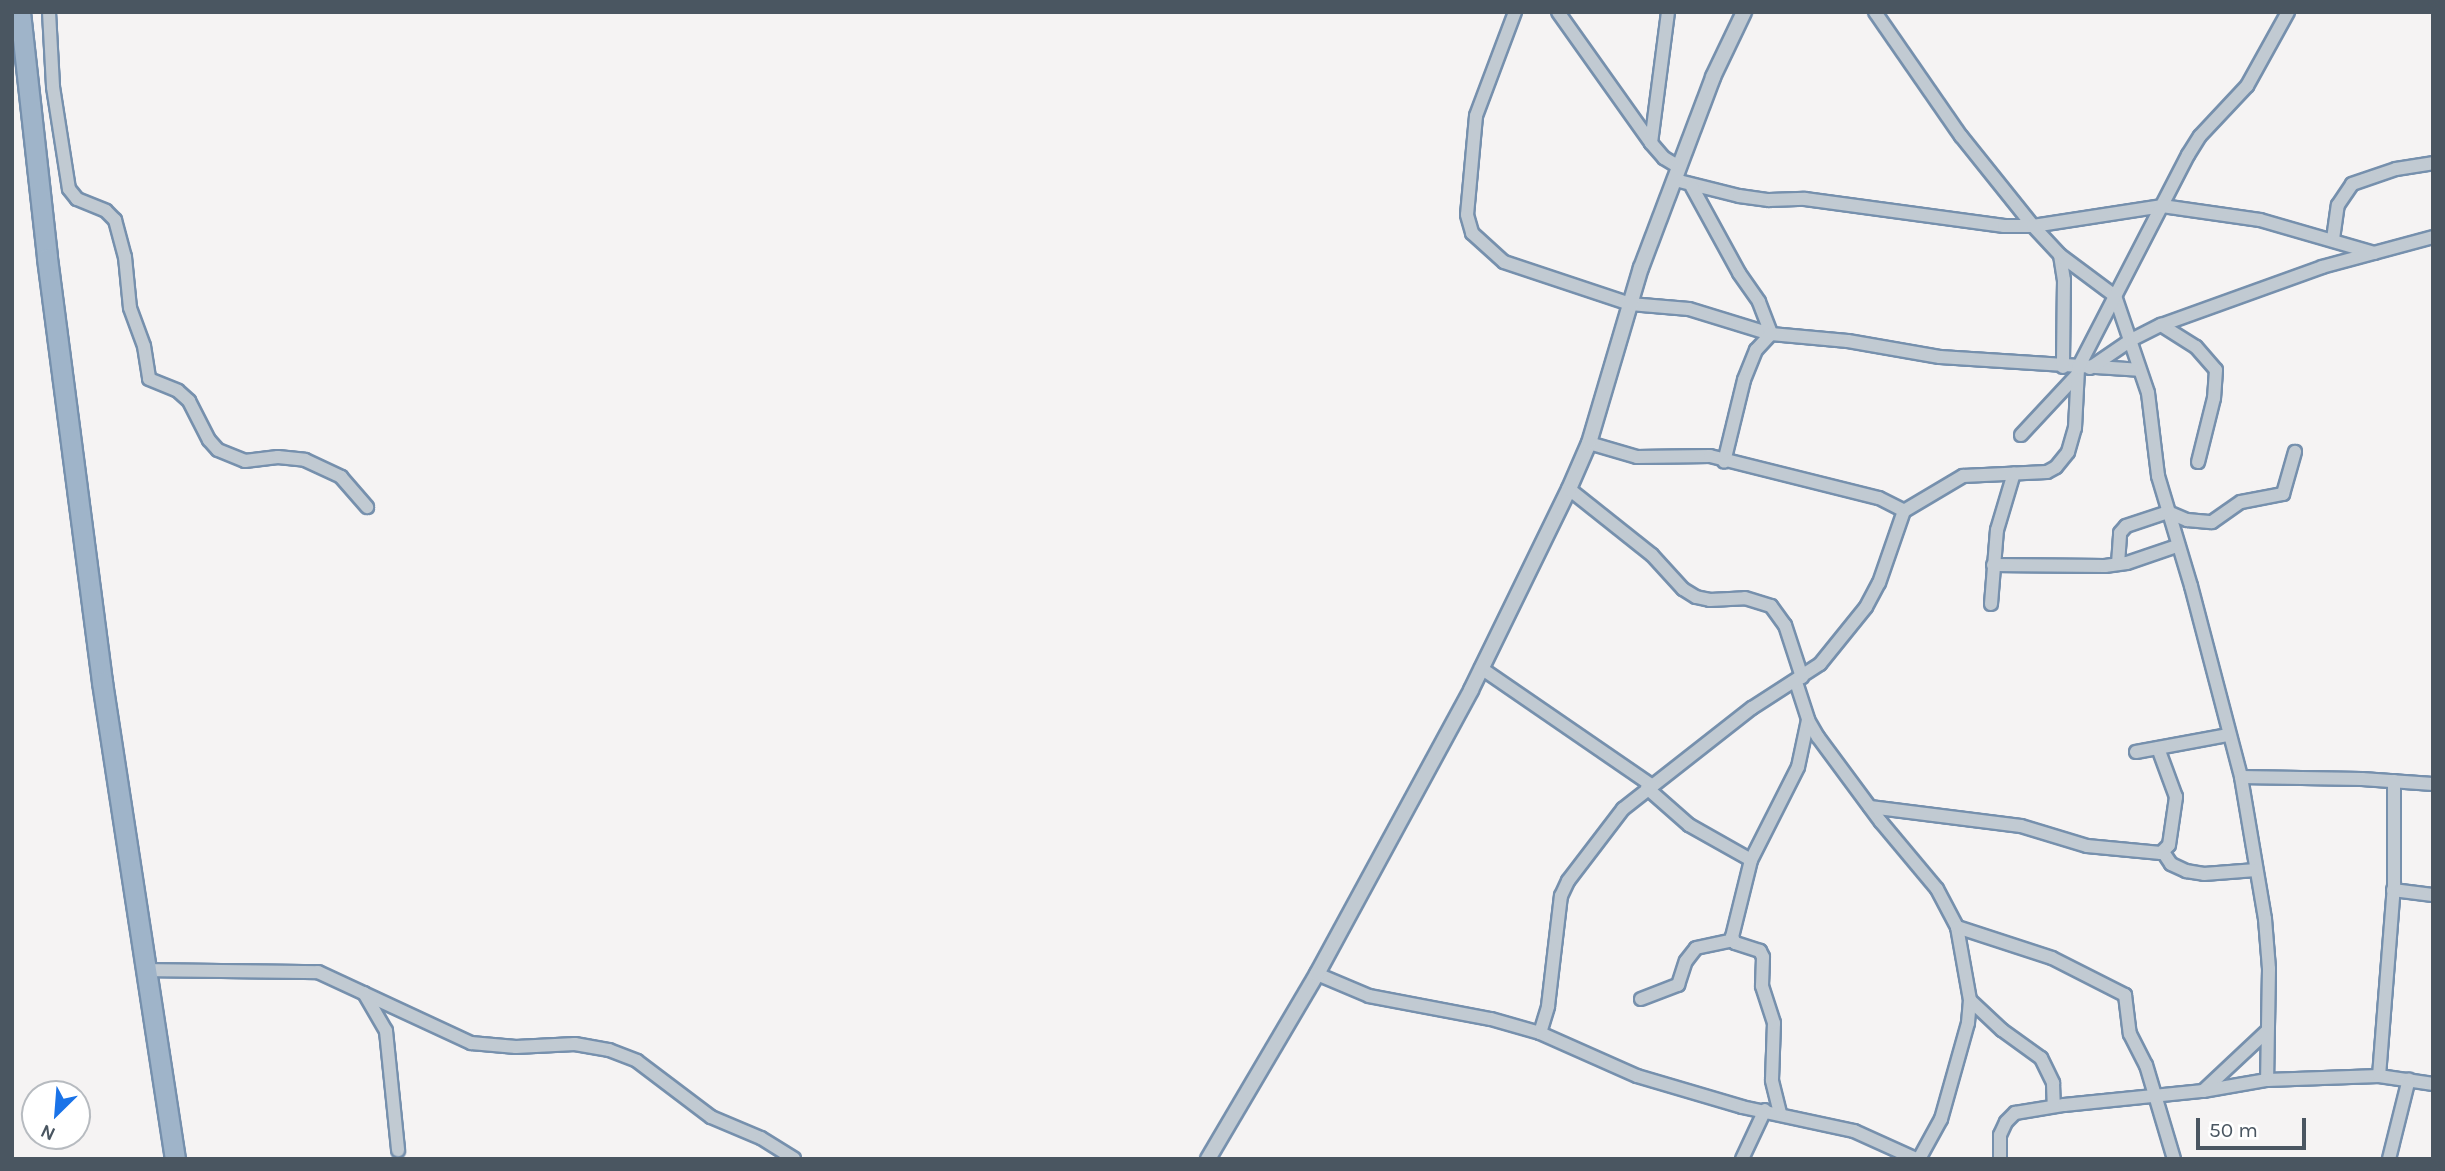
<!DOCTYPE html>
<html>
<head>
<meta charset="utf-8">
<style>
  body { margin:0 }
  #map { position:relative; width:2445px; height:1171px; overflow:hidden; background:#f5f3f3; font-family:Karla,sans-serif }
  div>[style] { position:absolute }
  .roads { filter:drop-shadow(2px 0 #7690ad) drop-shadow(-2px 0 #7690ad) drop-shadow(0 2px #7690ad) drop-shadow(0 -2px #7690ad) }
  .minor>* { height:12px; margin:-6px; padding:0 6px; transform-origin:6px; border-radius:6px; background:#c1cad2 }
  .tertiary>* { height:14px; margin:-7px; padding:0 7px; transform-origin:7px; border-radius:7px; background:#c1cad2 }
  .trunk>* { height:19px; margin:-9.5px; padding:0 9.5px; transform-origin:9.5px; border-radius:9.5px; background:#9fb4c9 }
  span { translate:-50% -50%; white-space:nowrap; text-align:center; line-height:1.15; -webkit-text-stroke:7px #fff; paint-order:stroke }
  .frame { position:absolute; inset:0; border:14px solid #4a5661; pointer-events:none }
  .north { position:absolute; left:21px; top:1080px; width:70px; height:70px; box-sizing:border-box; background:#fff; border:2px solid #b7bbc0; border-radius:50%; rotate:205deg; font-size:19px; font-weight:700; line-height:28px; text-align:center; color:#4a5661 }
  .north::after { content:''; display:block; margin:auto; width:24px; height:32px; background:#1a73e8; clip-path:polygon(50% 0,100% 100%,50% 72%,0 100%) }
  .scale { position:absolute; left:2196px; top:1118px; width:110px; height:32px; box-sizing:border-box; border:4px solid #4a5661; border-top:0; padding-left:9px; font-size:21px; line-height:24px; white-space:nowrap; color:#4a5661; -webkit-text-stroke:5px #fff; paint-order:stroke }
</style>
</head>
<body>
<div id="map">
  <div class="roads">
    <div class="minor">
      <div style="left:49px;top:12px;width:75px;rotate:86.9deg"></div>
      <div style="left:53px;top:87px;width:103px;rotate:81.1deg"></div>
      <div style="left:69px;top:189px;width:13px;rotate:51deg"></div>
      <div style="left:77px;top:199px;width:31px;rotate:22deg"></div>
      <div style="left:106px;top:211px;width:13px;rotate:45deg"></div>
      <div style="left:115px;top:220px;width:38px;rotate:75deg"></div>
      <div style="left:125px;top:257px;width:51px;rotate:84.4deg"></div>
      <div style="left:130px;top:308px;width:40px;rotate:69.8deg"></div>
      <div style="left:144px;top:346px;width:33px;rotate:81deg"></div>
      <div style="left:149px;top:379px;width:31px;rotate:22deg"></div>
      <div style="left:178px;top:391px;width:15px;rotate:42deg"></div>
      <div style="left:189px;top:401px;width:44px;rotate:62.9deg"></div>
      <div style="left:209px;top:440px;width:13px;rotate:48deg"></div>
      <div style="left:218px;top:450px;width:29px;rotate:22deg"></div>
      <div style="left:245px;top:461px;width:33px;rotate:-7deg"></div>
      <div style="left:278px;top:457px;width:27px;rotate:6deg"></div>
      <div style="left:305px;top:460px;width:40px;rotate:25deg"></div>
      <div style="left:341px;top:477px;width:40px;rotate:49deg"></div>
      <div style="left:1515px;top:12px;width:111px;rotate:110.6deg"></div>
      <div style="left:1476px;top:116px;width:99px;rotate:95.2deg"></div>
      <div style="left:1467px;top:215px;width:19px;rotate:74deg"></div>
      <div style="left:1472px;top:233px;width:43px;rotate:42.2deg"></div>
      <div style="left:1504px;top:262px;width:133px;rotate:18.4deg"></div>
      <div style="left:1630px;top:304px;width:59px;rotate:4.8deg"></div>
      <div style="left:1689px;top:309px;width:86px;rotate:17deg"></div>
      <div style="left:1771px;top:334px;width:77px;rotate:5.2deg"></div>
      <div style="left:1848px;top:341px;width:93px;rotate:9.9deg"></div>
      <div style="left:1940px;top:357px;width:199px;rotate:3.7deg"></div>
      <div style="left:1558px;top:12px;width:161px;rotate:54.6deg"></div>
      <div style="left:1651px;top:143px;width:20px;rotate:49deg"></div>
      <div style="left:1664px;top:158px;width:17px;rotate:31deg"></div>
      <div style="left:1875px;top:12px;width:151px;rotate:55.3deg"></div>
      <div style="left:1961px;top:136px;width:115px;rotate:51.3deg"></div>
      <div style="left:2033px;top:226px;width:40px;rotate:47deg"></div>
      <div style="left:2060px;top:255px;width:25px;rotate:81deg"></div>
      <div style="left:2064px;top:280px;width:87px;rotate:90.7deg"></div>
      <div style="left:1651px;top:143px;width:132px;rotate:-82.6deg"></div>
      <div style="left:1675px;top:180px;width:66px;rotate:14deg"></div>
      <div style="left:1739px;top:196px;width:30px;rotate:8deg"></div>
      <div style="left:1769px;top:200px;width:36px;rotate:-2deg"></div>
      <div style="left:1805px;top:199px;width:201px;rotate:7.7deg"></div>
      <div style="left:2004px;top:226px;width:29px"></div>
      <div style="left:2033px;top:226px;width:131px;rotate:-8.8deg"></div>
      <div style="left:2162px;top:206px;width:99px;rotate:8.1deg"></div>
      <div style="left:2260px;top:220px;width:119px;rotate:16.1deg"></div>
      <div style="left:1692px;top:187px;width:98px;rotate:61.3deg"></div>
      <div style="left:1739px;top:273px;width:35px;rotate:55deg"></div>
      <div style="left:1759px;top:302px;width:34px;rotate:69deg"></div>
      <div style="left:1771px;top:334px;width:22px;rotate:133deg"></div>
      <div style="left:1756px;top:350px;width:32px;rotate:112deg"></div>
      <div style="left:1744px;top:380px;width:84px;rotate:103.7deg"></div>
      <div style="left:2333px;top:239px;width:34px;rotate:-82deg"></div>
      <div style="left:2338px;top:205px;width:25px;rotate:-56deg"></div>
      <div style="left:2352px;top:184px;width:46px;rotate:-18.8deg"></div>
      <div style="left:2396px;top:169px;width:37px;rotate:-9deg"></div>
      <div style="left:2060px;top:255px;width:69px;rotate:36.7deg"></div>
      <div style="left:2115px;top:296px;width:102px;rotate:71.2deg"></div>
      <div style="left:2148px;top:393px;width:84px;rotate:83.1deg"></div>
      <div style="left:2158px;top:476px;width:115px;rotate:73.3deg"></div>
      <div style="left:2191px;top:586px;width:197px;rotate:75.3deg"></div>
      <div style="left:2241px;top:777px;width:144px;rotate:80.4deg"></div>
      <div style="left:2265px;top:919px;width:50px;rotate:85.4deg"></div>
      <div style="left:2269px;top:969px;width:111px;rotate:91deg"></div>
      <div style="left:2161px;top:325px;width:41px;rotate:32.2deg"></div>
      <div style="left:2196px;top:347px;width:30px;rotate:49deg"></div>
      <div style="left:2216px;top:370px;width:28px;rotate:94deg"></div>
      <div style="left:2214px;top:398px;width:66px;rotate:104deg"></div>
      <div style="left:2090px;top:368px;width:50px;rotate:-34.3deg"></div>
      <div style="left:2131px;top:340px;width:34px;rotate:-27deg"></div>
      <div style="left:2161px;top:325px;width:171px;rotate:-19.8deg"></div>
      <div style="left:2322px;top:267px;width:115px;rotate:-15.1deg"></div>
      <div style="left:2021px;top:435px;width:82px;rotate:-47deg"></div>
      <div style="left:1589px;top:443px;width:50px;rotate:16.3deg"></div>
      <div style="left:1637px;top:457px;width:73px;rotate:-0.8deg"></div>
      <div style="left:1710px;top:456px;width:174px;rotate:14deg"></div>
      <div style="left:1879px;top:498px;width:28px;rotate:27deg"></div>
      <div style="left:1569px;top:489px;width:106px;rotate:38.5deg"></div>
      <div style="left:1652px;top:555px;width:46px;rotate:47.6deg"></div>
      <div style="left:1683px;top:589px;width:15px;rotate:32deg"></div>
      <div style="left:1696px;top:597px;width:14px;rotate:12deg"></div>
      <div style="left:1710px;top:600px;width:35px;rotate:-3deg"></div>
      <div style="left:1745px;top:598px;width:27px;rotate:17deg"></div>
      <div style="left:1771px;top:606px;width:24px;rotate:54deg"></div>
      <div style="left:1785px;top:625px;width:55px;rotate:71.9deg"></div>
      <div style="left:2118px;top:564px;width:31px;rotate:-86deg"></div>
      <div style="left:2120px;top:533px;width:9px;rotate:-49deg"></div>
      <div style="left:2126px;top:526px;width:44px;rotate:-18.4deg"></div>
      <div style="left:2168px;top:512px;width:21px;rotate:23deg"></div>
      <div style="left:2187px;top:520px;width:25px;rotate:5deg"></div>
      <div style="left:2212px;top:522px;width:35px;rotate:-35deg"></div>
      <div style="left:2241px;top:502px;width:43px;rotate:-10.8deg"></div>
      <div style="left:2283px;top:494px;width:44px;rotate:-74.1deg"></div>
      <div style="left:1993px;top:565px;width:112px;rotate:0.5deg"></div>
      <div style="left:2105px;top:566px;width:22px;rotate:-8deg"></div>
      <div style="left:2127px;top:563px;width:53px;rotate:-18.8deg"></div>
      <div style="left:1991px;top:604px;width:74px;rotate:-85.4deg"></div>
      <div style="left:1997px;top:530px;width:59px;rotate:-73.4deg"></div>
      <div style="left:1481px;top:668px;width:206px;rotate:34.5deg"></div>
      <div style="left:1796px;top:682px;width:40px;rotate:72deg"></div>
      <div style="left:1808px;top:720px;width:20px;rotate:60deg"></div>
      <div style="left:1818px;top:737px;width:106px;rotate:53.5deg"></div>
      <div style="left:1881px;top:822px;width:87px;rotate:50.1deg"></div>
      <div style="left:1937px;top:889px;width:43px;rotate:62.2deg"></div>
      <div style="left:1957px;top:927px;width:74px;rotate:79.9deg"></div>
      <div style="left:1970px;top:1000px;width:23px;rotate:95deg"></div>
      <div style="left:1968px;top:1023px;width:100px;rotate:105.7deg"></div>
      <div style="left:1941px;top:1119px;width:46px;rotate:118.8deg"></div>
      <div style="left:2136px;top:752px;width:94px;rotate:-10.5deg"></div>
      <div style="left:2241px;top:777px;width:121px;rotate:0.9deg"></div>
      <div style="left:2362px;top:779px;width:71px;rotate:4deg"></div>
      <div style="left:1647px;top:788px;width:56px;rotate:41.4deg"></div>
      <div style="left:1689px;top:825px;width:71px;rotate:29.4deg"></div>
      <div style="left:1870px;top:807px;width:152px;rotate:7.2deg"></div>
      <div style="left:2021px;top:826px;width:69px;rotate:16.9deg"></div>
      <div style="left:2087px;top:846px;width:74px;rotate:5.4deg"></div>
      <div style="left:2161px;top:853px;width:11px;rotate:-45deg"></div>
      <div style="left:2169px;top:845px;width:49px;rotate:-81.7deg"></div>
      <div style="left:2176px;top:797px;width:52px;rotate:-110.2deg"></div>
      <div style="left:2163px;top:852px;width:14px;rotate:56deg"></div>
      <div style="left:2171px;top:864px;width:17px;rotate:25deg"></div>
      <div style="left:2186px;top:871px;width:18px;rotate:9deg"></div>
      <div style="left:2204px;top:874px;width:52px;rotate:-4.4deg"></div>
      <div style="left:2393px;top:890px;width:40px;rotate:7.1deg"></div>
      <div style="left:1957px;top:927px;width:100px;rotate:18.1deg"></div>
      <div style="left:2052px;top:958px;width:82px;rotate:26.9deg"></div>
      <div style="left:2125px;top:995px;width:39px;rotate:83deg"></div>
      <div style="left:2130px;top:1034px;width:35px;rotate:63deg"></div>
      <div style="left:2146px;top:1065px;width:98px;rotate:73.4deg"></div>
      <div style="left:145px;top:970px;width:173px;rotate:0.7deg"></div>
      <div style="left:318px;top:972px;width:169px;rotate:24.9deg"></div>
      <div style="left:471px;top:1043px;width:45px;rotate:5.1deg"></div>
      <div style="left:516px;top:1047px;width:59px;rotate:-2.9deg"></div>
      <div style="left:575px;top:1044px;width:35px;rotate:10deg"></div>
      <div style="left:609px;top:1050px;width:30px;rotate:21deg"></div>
      <div style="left:637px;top:1061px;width:93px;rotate:37.1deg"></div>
      <div style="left:711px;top:1117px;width:54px;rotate:22.8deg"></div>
      <div style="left:761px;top:1138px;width:39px;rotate:32deg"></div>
      <div style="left:1317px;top:974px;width:56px;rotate:22.9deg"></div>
      <div style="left:1369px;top:996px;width:124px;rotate:10.7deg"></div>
      <div style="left:1491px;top:1019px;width:51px;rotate:15.9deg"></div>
      <div style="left:1540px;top:1033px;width:106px;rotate:23.9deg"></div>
      <div style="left:1637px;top:1076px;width:109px;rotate:16.4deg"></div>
      <div style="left:1742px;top:1107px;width:115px;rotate:12.1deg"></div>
      <div style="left:1854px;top:1131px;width:68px;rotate:24.3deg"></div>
      <div style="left:364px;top:993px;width:44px;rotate:59.9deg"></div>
      <div style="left:386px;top:1031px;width:120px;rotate:84.2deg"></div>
      <div style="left:1641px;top:999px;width:40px;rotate:-21deg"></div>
      <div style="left:1678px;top:985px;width:25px;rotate:-72deg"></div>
      <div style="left:1686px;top:961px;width:16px;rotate:-52deg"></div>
      <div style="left:1696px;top:948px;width:38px;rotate:-12deg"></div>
      <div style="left:1970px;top:1000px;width:44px;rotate:43.2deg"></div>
      <div style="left:2002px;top:1030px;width:48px;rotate:35.7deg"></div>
      <div style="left:2041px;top:1058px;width:28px;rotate:64deg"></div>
      <div style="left:2053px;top:1083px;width:23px;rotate:88deg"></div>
      <div style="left:1540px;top:1033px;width:28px;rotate:-73deg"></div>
      <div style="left:1548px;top:1006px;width:111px;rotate:-83.3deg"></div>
      <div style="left:1561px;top:896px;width:17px;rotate:-65deg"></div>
      <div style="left:1568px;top:881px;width:91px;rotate:-52.6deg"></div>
      <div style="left:1623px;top:809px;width:164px;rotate:-38.1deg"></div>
      <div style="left:1752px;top:708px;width:81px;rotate:-32.9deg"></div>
      <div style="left:1820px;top:664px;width:73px;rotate:-51.1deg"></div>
      <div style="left:1866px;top:607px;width:27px;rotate:-62deg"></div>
      <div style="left:1879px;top:583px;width:76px;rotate:-70.9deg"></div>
      <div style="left:1904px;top:511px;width:69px;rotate:-30.7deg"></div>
      <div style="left:1963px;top:476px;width:84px;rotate:-2.7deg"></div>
      <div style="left:2047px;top:472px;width:10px;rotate:-29deg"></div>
      <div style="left:2056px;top:467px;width:19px;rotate:-51deg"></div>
      <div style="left:2068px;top:452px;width:25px;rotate:-74deg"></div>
      <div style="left:2075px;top:428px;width:60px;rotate:-87.1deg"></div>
      <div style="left:2078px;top:368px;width:240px;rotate:-62.7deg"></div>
      <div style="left:2188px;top:155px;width:22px;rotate:-58deg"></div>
      <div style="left:2200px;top:136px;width:69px;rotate:-46.8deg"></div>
      <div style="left:2247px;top:86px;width:85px;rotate:-61deg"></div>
      <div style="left:2379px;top:1076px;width:193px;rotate:-85.5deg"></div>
      <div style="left:2394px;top:884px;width:103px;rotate:-90deg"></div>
      <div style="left:2203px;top:1091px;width:88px;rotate:-43.2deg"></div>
      <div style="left:1780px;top:1113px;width:34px;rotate:-104deg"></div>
      <div style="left:1772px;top:1080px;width:57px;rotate:-88deg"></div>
      <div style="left:1774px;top:1023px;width:39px;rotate:-108deg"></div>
      <div style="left:1762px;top:986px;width:29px;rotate:-88deg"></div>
      <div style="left:1763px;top:957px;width:7px;rotate:-117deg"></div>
      <div style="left:1760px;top:951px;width:26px;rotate:-162deg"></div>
      <div style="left:1735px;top:943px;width:7px;rotate:-117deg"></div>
      <div style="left:1732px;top:937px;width:79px;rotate:-76.1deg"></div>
      <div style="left:1751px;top:860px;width:104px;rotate:-63.2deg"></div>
      <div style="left:1798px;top:767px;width:48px;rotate:-78deg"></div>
      <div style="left:1742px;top:1159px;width:54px;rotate:-64.9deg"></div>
      <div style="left:2000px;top:1159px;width:24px;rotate:-90deg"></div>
      <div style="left:2000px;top:1135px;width:14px;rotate:-65deg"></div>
      <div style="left:2006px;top:1122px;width:13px;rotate:-45deg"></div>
      <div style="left:2015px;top:1113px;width:50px;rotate:-9.3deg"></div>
      <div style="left:2064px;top:1105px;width:140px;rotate:-5.8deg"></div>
      <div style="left:2203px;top:1091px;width:65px;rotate:-9.8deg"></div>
      <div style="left:2267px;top:1080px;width:112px;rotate:-2deg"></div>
      <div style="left:2379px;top:1076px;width:55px;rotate:8.4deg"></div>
      <div style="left:2389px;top:1159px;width:82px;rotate:-76deg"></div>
    </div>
    <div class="tertiary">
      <div style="left:1208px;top:1159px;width:215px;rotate:-59.5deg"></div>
      <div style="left:1317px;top:974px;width:323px;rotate:-61.5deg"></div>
      <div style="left:1471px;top:690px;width:224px;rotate:-64deg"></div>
      <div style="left:1569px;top:489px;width:50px;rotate:-66.5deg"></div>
      <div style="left:1589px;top:443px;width:183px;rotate:-73.5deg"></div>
      <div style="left:1641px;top:268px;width:204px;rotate:-69.3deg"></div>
      <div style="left:1713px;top:77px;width:72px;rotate:-64.5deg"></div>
    </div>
    <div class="trunk">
      <div style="left:20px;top:12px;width:247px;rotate:83.7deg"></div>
      <div style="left:47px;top:258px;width:428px;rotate:82.6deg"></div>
      <div style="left:102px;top:682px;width:483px;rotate:81.3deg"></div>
    </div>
  </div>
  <div class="frame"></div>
  <div class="north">N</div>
  <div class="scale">50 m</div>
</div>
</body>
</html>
